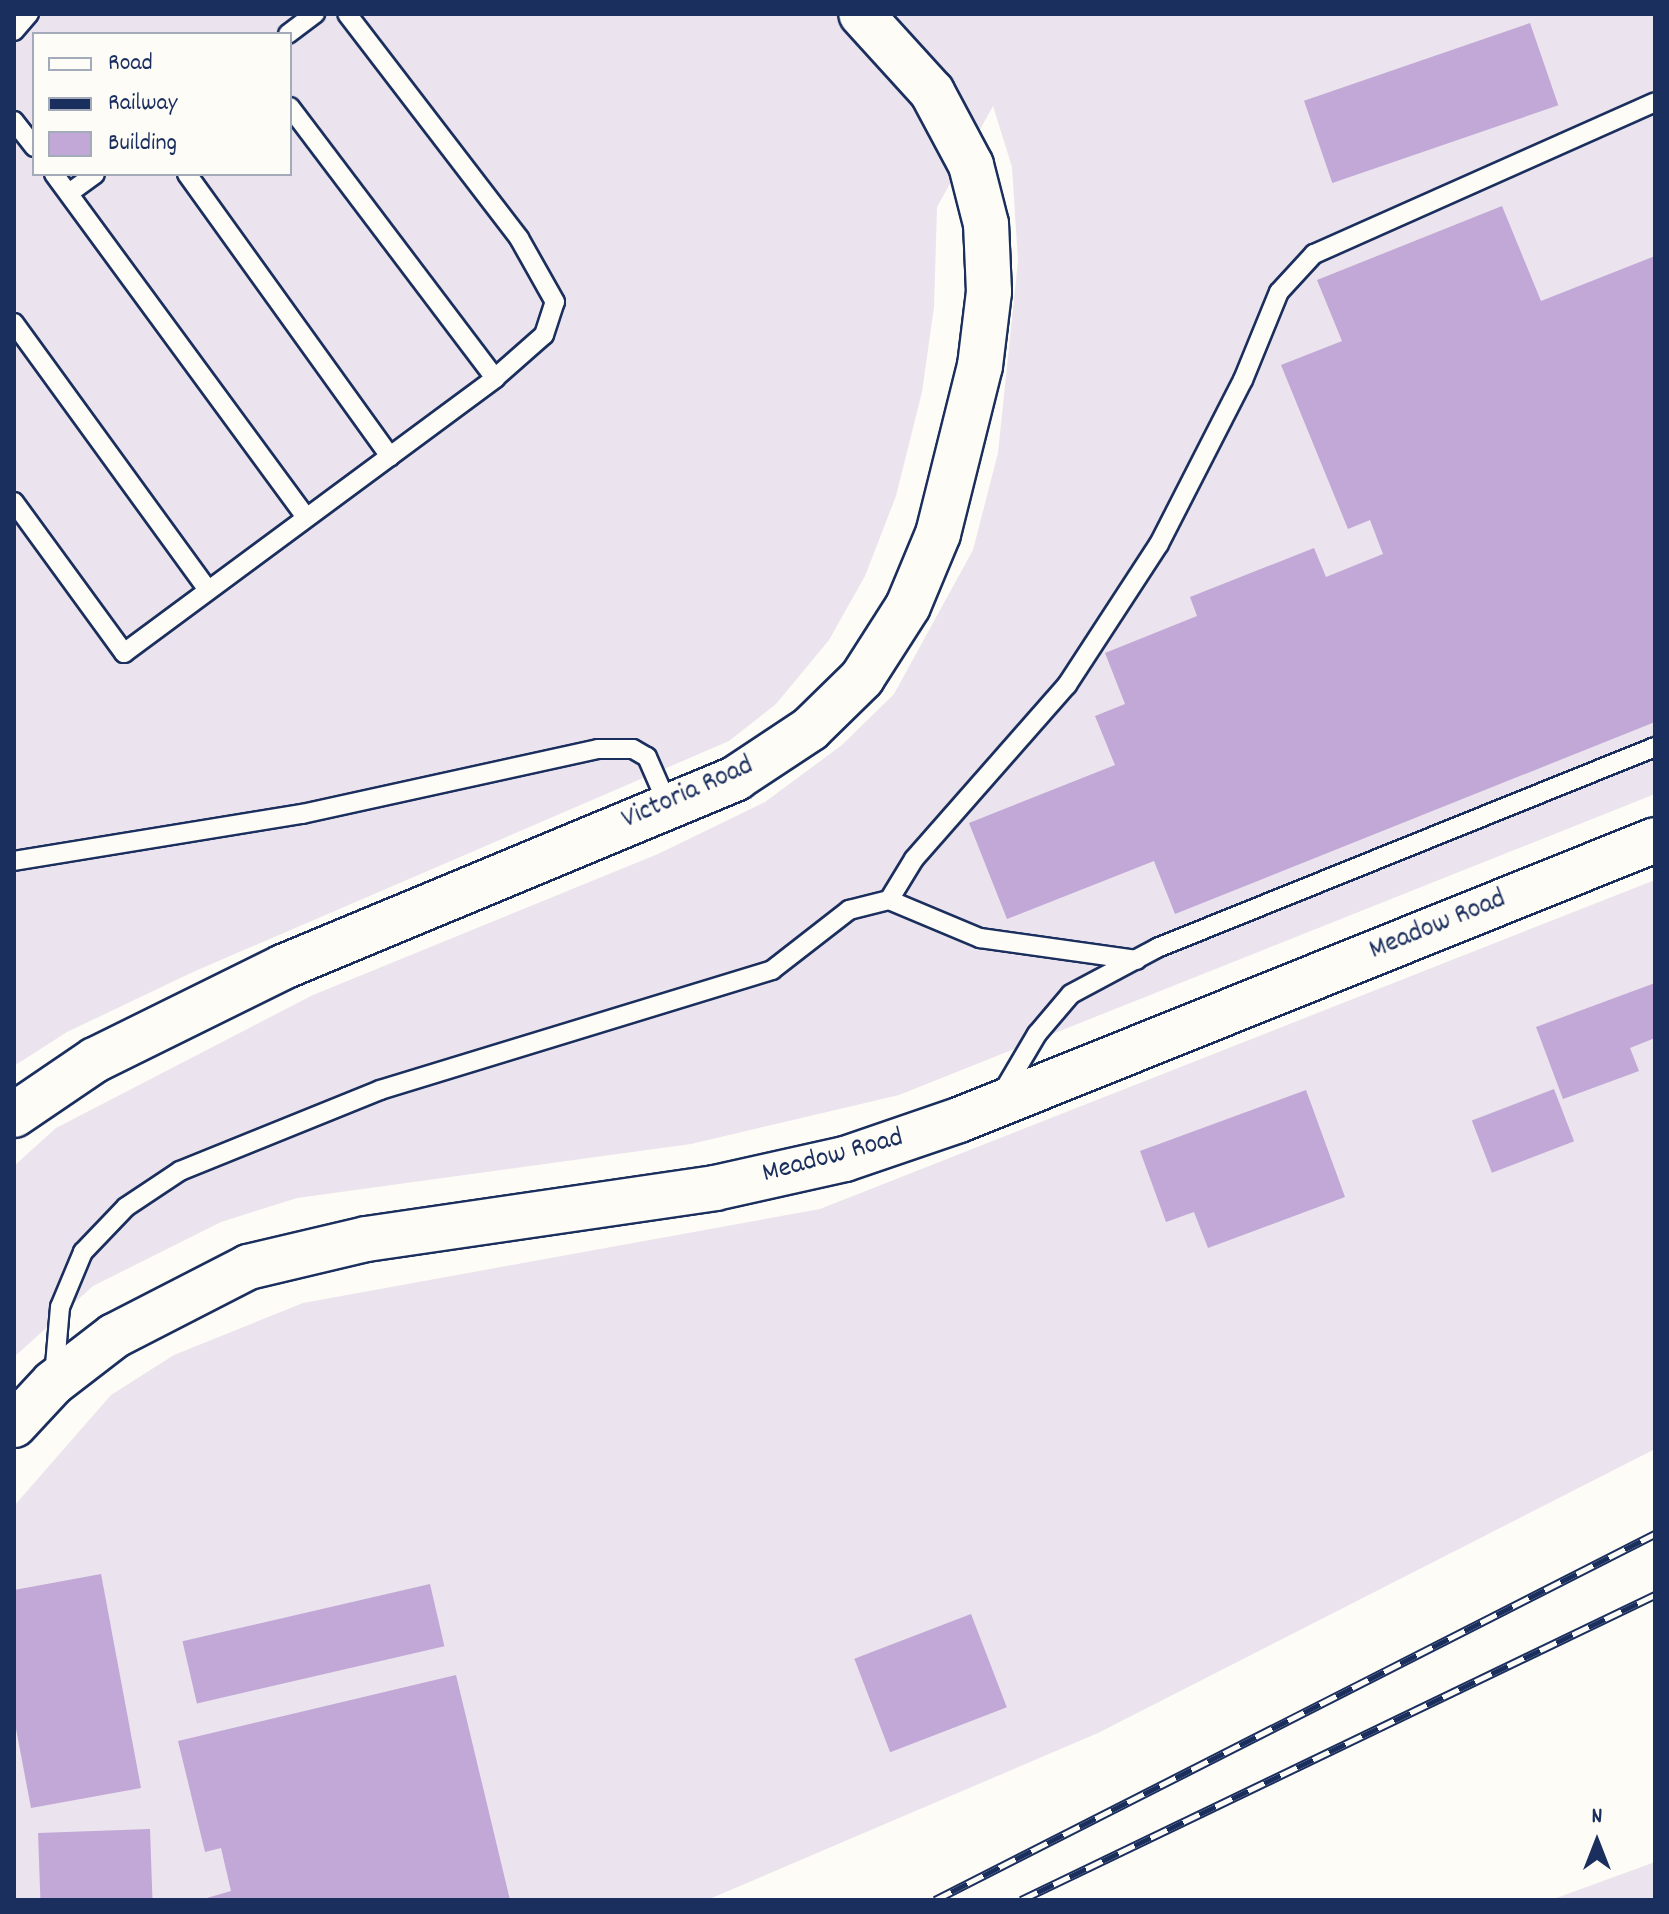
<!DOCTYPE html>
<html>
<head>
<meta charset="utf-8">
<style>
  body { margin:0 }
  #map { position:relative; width:1669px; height:1914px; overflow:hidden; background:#fdfcf7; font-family:Dekko,sans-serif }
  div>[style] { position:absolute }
  .built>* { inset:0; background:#ebe3ed }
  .building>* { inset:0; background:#c1a8d6; transform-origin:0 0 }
  .roads { filter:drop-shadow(2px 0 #1b2f5e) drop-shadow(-2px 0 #1b2f5e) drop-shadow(0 2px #1b2f5e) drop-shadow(0 -2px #1b2f5e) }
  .service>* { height:18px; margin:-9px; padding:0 9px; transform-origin:9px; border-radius:9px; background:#fdfcf7 }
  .tertiary>* { height:44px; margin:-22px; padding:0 22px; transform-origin:22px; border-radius:22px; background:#fdfcf7 }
  .secondary>* { height:44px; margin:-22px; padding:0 22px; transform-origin:22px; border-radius:22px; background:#fdfcf7 }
  .rail>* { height:9px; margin-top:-4.5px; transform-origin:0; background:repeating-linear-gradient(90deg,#fdfcf7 0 18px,#1b2f5e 0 36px); box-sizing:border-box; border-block:2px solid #1b2f5e }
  span { translate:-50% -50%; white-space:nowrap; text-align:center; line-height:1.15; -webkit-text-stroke:8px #fdfcf7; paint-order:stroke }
  .street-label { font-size:28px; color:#1b2f5e }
  .frame { position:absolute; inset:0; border:16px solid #1b2f5e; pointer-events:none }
  .legend { position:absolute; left:32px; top:32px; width:260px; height:144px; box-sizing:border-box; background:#fdfcf7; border:2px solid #a3aaba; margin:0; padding:10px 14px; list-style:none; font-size:24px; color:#1b2f5e }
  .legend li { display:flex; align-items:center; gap:16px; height:40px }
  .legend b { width:40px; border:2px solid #a3aaba }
  .north { position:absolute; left:1557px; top:1802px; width:80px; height:80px; -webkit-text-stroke:6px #fdfcf7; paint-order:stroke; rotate:0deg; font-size:22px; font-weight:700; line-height:32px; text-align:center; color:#1b2f5e }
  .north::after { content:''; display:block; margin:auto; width:28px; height:36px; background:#1b2f5e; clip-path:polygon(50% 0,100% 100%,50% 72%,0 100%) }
</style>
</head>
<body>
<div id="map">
  <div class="built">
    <div style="clip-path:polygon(evenodd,14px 14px,1655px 14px,1655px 794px,899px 1095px,691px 1144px,297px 1198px,221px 1222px,93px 1286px,14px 1357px,14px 1166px,56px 1128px,313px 995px,658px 854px,765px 802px,842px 745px,894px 694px,973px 550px,998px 453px,1018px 261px,1012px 167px,993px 106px,937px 207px,934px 307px,922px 392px,896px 496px,865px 576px,829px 640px,776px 704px,729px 741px,193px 972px,67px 1032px,14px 1066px,14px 14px,34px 34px,290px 34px,290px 174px,34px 174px,34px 34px)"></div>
    <div style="clip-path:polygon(1655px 880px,1655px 1449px,1098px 1733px,707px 1900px,14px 1900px,14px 1506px,111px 1395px,174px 1355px,303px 1303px,820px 1209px)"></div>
    <div style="clip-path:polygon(1655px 1862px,1655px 1900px,1551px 1900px)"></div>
  </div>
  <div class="building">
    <div style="left:1530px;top:23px;width:87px;height:239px;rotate:71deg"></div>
    <div style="clip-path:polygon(1502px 206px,1541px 301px,1655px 256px,1655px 722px,1175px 914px,1154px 861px,1007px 919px,969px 823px,1115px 765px,1095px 716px,1125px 704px,1105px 653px,1197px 616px,1190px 597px,1314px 548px,1326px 577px,1383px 554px,1370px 520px,1348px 529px,1281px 365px,1342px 341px,1317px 280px)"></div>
    <div style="clip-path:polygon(1655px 983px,1655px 1038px,1630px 1048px,1639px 1071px,1563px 1099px,1536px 1027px)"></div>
    <div style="left:1554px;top:1089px;width:56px;height:88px;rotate:69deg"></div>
    <div style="clip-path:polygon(1306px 1090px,1345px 1197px,1208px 1248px,1194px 1212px,1166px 1222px,1140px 1151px)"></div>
    <div style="clip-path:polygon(101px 1574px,141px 1788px,31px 1808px,14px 1718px,14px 1590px)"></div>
    <div style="left:430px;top:1584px;width:64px;height:254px;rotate:77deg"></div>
    <div style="left:971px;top:1614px;width:100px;height:125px;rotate:69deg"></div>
    <div style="clip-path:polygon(456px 1675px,510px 1900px,200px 1900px,231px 1891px,221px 1848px,205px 1852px,178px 1741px)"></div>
    <div style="left:150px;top:1829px;width:71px;height:112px;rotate:88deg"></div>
  </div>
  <div class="roads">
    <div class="service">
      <div style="left:14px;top:31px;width:23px;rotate:-49deg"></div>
      <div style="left:288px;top:34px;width:34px;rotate:-37deg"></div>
      <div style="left:290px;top:107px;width:340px;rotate:52.9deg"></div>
      <div style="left:14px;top:121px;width:33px;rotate:52deg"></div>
      <div style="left:54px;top:174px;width:426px;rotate:53.7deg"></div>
      <div style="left:187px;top:174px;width:348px;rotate:54.3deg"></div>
      <div style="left:69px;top:193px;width:32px;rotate:-36deg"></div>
      <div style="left:14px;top:323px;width:326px;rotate:54deg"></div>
      <div style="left:14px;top:502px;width:187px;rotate:53.9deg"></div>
      <div style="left:124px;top:653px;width:462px;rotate:-36.5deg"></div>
      <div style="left:495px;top:378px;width:65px;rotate:-41.3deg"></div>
      <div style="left:544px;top:335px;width:35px;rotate:-72deg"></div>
      <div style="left:555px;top:302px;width:73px;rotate:-119.4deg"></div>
      <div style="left:519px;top:238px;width:282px;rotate:-127.5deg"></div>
      <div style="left:14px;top:861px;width:292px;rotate:-9.3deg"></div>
      <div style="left:302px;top:814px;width:303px;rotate:-12.4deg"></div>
      <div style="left:598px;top:749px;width:35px"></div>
      <div style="left:633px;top:749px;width:16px;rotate:30deg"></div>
      <div style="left:647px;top:757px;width:52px;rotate:66.4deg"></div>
      <div style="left:889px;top:900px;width:99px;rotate:22.7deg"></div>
      <div style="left:980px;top:938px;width:158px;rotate:8deg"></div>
      <div style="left:1001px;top:1095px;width:71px;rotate:-59.5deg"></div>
      <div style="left:1037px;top:1034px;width:52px;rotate:-49.6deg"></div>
      <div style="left:1071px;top:994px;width:98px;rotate:-28.1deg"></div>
      <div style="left:1157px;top:948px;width:537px;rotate:-21.98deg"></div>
      <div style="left:54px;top:1377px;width:70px;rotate:-85.1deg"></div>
      <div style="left:60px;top:1307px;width:60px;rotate:-67.3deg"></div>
      <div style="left:83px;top:1252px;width:62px;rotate:-46.3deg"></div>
      <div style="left:126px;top:1207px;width:65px;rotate:-33.7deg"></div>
      <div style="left:180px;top:1171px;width:216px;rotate:-22deg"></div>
      <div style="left:380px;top:1090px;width:410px;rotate:-17deg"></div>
      <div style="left:772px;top:970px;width:98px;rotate:-37.9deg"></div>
      <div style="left:849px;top:910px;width:41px;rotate:-14deg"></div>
      <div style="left:889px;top:900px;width:48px;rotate:-58.6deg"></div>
      <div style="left:914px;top:859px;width:232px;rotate:-48.7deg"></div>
      <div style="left:1067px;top:685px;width:168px;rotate:-56.9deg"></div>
      <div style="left:1159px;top:544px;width:184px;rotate:-62.9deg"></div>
      <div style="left:1243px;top:380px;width:95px;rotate:-67.8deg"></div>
      <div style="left:1279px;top:292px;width:52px;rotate:-47.4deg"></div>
      <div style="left:1314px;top:254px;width:373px;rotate:-24deg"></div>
    </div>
    <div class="tertiary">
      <div style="left:14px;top:1115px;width:98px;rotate:-34.2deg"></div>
      <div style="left:95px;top:1060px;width:210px;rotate:-26.3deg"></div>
      <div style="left:283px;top:967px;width:491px;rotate:-22.6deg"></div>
      <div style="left:736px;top:778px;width:89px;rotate:-33.5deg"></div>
      <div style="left:810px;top:729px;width:73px;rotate:-44.4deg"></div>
      <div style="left:862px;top:678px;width:85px;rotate:-57.4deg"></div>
      <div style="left:908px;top:606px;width:78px;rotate:-67.4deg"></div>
      <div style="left:938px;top:534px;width:173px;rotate:-76deg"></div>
      <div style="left:980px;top:366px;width:75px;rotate:-83.1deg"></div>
      <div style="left:989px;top:292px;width:68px;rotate:-92.5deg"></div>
      <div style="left:986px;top:224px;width:61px;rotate:-104.3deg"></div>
      <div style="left:971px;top:165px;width:83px;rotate:-118.1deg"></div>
      <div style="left:932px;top:92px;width:105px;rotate:-132.3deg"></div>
    </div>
    <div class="secondary">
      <div style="left:14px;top:1425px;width:57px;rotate:-47.1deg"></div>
      <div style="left:53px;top:1383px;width:77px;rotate:-37.6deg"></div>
      <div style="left:114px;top:1336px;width:151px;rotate:-27.2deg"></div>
      <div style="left:248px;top:1267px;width:121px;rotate:-13.3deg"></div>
      <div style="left:366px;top:1239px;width:353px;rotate:-8.3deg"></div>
      <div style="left:715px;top:1188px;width:133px;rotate:-12.6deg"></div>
      <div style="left:845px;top:1159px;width:120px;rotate:-18.9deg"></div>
      <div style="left:959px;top:1120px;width:750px;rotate:-21.91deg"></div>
    </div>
  </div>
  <div class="rail">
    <div style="left:935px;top:1900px;width:808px;rotate:-26.95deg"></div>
    <div style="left:1021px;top:1900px;width:704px;rotate:-25.69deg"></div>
  </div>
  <div class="street-label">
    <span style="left:688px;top:794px;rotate:-24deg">Victoria Road</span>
    <span style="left:1438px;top:926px;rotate:-22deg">Meadow Road</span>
    <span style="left:833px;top:1157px;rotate:-15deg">Meadow Road</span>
  </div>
  <div class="frame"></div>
  <ul class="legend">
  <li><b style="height:10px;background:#fdfcf7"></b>Road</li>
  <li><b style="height:10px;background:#1b2f5e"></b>Railway</li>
  <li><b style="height:22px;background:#c1a8d6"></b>Building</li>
  </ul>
  <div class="north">N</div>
</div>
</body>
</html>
